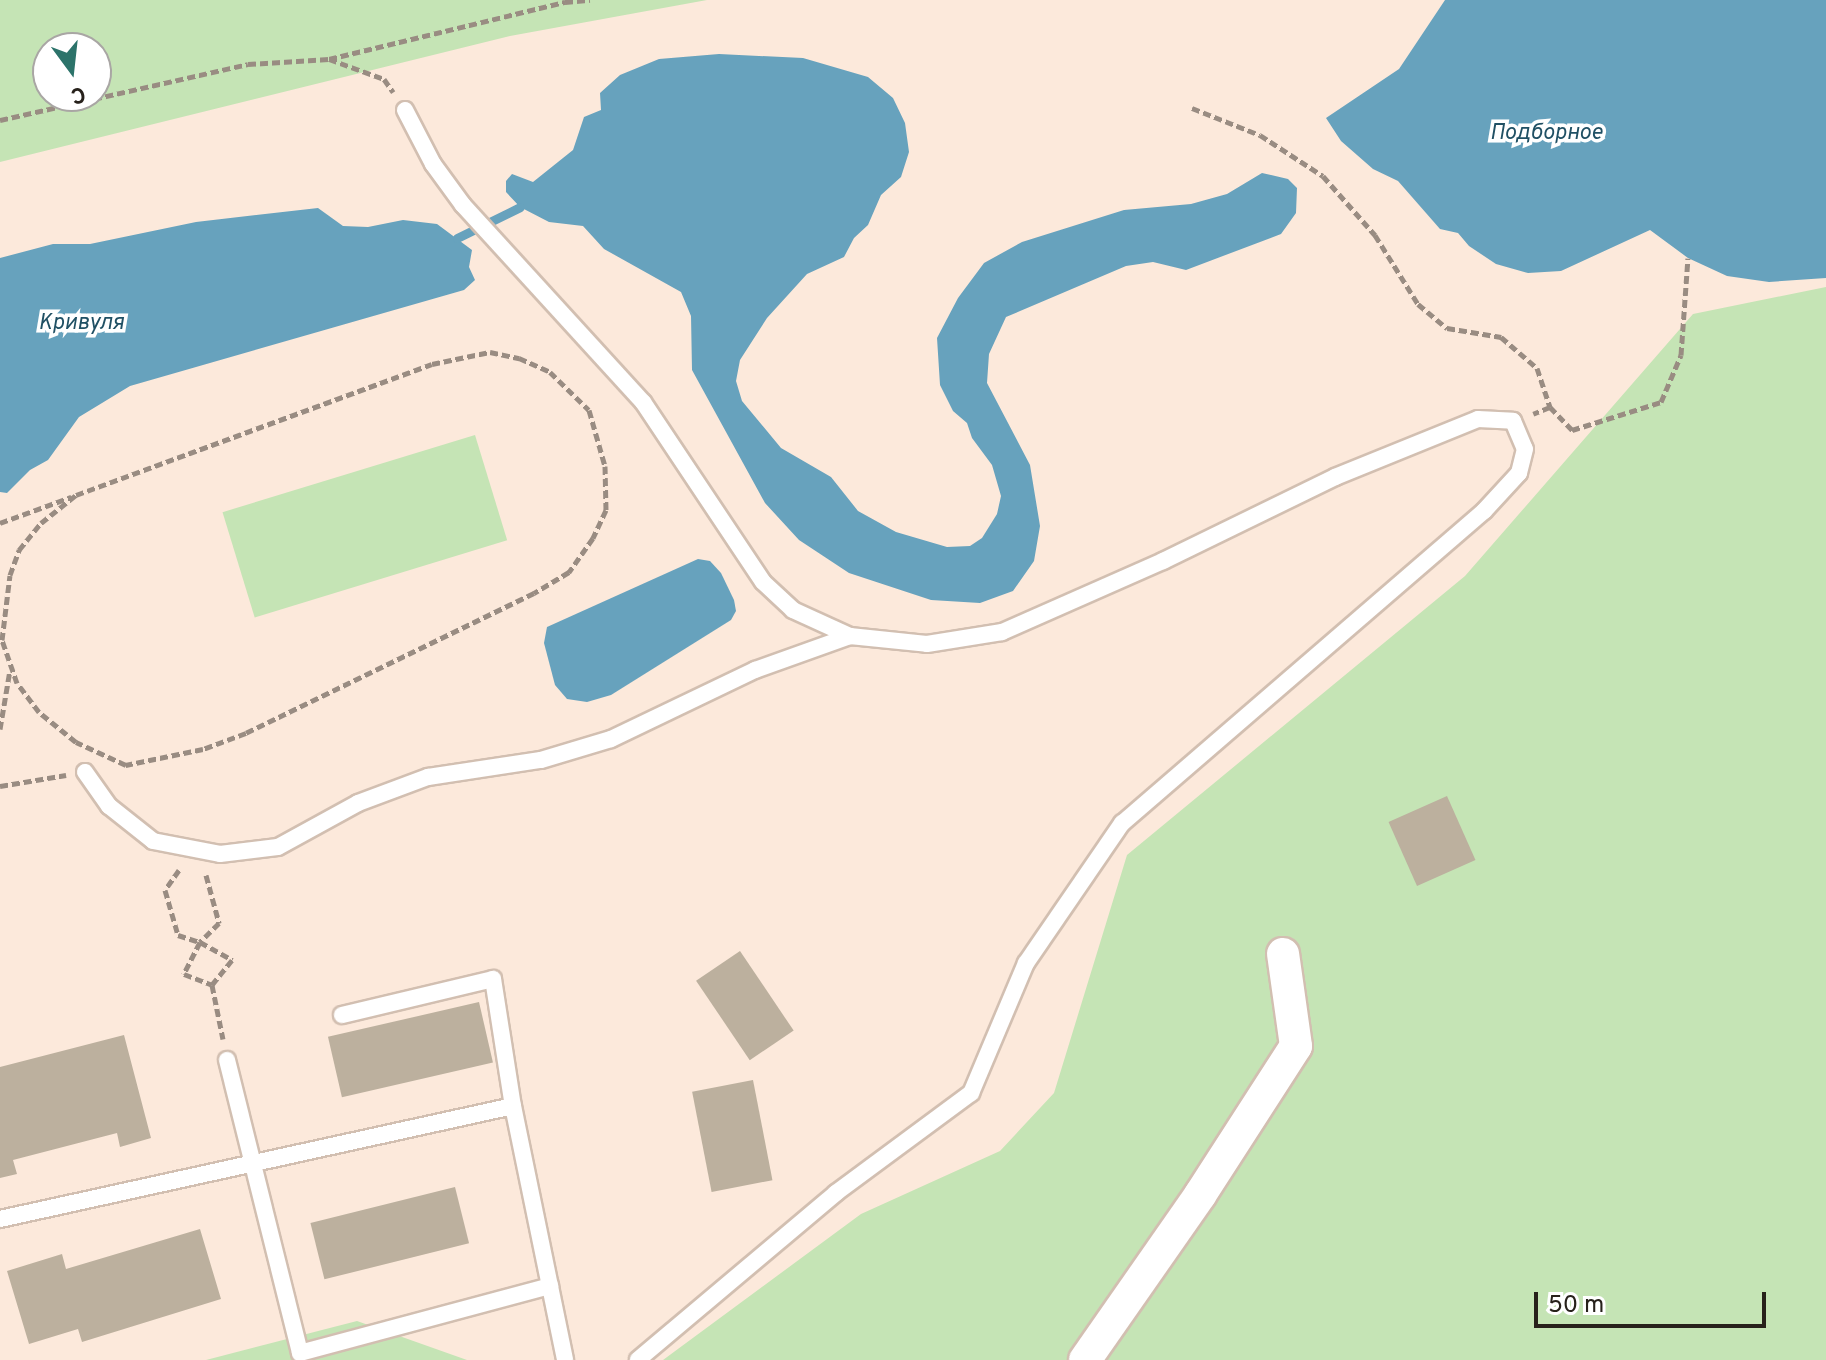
<!DOCTYPE html>
<html>
<head>
<meta charset="utf-8">
<style>
  body { margin:0 }
  #map { position:relative; width:1826px; height:1360px; overflow:hidden; background:#fce9db; font-family:Overpass,sans-serif }
  div>[style] { position:absolute }
  .green>* { inset:0; background:#c5e4b5; transform-origin:0 0 }
  .water>* { inset:0; background:#67a2bd }
  .stream>* { height:9px; margin:-4.5px; padding:0 4.5px; transform-origin:4.5px; border-radius:4.5px; background:#67a2bd }
  .building>* { inset:0; background:#bcb09e; transform-origin:0 0 }
  .path>* { height:5px; margin-top:-2.5px; transform-origin:0; background:repeating-linear-gradient(90deg,#998c82 0 8px,transparent 0 12px) }
  .roads { filter:drop-shadow(2px 0 #d2bfb1) drop-shadow(-2px 0 #d2bfb1) drop-shadow(0 2px #d2bfb1) drop-shadow(0 -2px #d2bfb1) }
  .lane>* { height:16px; margin:-8px; padding:0 8px; transform-origin:8px; border-radius:8px; background:#fff }
  .street>* { height:32px; margin:-16px; padding:0 16px; transform-origin:16px; border-radius:16px; background:#fff }
  span { translate:-50% -50%; white-space:nowrap; text-align:center; line-height:1.15; -webkit-text-stroke:7px #fff; paint-order:stroke }
  .water-label { font-size:22px; color:#205064; font-style:italic }
  .north { position:absolute; left:32px; top:32px; width:80px; height:80px; box-sizing:border-box; background:#fff; border:2px solid #a9a6a4; border-radius:50%; rotate:165deg; font-size:22px; font-weight:700; line-height:32px; text-align:center; color:#27211b }
  .north::after { content:''; display:block; margin:auto; width:28px; height:36px; background:#2c736a; clip-path:polygon(50% 0,100% 100%,50% 72%,0 100%) }
  .scale { position:absolute; left:1534px; top:1292px; width:232px; height:36px; box-sizing:border-box; border:4px solid #27211b; border-top:0; padding-left:10px; font-size:24px; line-height:28px; white-space:nowrap; color:#27211b; -webkit-text-stroke:6px #fff; paint-order:stroke }
</style>
</head>
<body>
<div id="map">
  <div class="green">
    <div style="clip-path:polygon(evenodd,0 0,707px 0,510px 36px,0 162px,0 0,48px 48px,96px 48px,96px 96px,48px 96px,48px 48px)"></div>
    <div style="clip-path:polygon(1826px 287px,1826px 1360px,663px 1360px,861px 1214px,1000px 1151px,1054px 1093px,1127px 855px,1465px 576px,1693px 314px)"></div>
    <div style="left:475px;top:435px;width:110px;height:264px;rotate:73deg"></div>
    <div style="clip-path:polygon(357px 1321px,467px 1360px,206px 1360px)"></div>
  </div>
  <div class="water">
    <div style="clip-path:polygon(1445px 0,1826px 0,1826px 278px,1769px 282px,1727px 276px,1688px 258px,1650px 230px,1561px 271px,1528px 273px,1496px 264px,1469px 246px,1458px 233px,1440px 229px,1398px 181px,1373px 169px,1341px 141px,1326px 118px,1399px 69px)"></div>
    <div style="clip-path:polygon(719px 54px,803px 58px,868px 77px,893px 98px,905px 123px,909px 152px,901px 177px,881px 195px,868px 225px,854px 238px,844px 257px,807px 274px,767px 318px,740px 360px,736px 381px,742px 401px,781px 448px,831px 477px,858px 511px,896px 532px,947px 547px,970px 546px,982px 538px,997px 514px,1001px 496px,992px 465px,972px 438px,967px 423px,953px 411px,940px 385px,937px 338px,958px 298px,984px 263px,1022px 242px,1124px 210px,1191px 204px,1227px 194px,1262px 173px,1288px 179px,1297px 188px,1296px 213px,1281px 234px,1186px 270px,1153px 262px,1126px 266px,1006px 317px,989px 354px,987px 383px,1030px 465px,1040px 526px,1034px 561px,1013px 591px,980px 603px,931px 600px,849px 573px,799px 540px,765px 503px,692px 370px,691px 316px,681px 292px,604px 249px,583px 226px,549px 222px,520px 207px,506px 192px,506px 181px,512px 174px,533px 182px,573px 150px,584px 117px,601px 110px,600px 93px,620px 75px,659px 59px)"></div>
    <div style="clip-path:polygon(318px 208px,343px 226px,368px 227px,403px 220px,437px 224px,472px 250px,469px 267px,475px 280px,464px 290px,130px 386px,79px 417px,48px 460px,30px 470px,7px 493px,0 492px,0 258px,53px 244px,90px 244px,196px 222px)"></div>
    <div style="clip-path:polygon(698px 559px,710px 561px,721px 573px,734px 600px,736px 611px,731px 620px,611px 695px,587px 702px,567px 699px,555px 685px,544px 643px,547px 627px)"></div>
  </div>
  <div class="stream">
    <div style="left:457px;top:238px;width:70px;rotate:-26.2deg"></div>
  </div>
  <div class="building">
    <div style="left:1447px;top:796px;width:70px;height:64px;rotate:66deg"></div>
    <div style="left:740px;top:951px;width:96px;height:53px;rotate:56deg"></div>
    <div style="left:479px;top:1002px;width:62px;height:155px;rotate:77deg"></div>
    <div style="clip-path:polygon(124px 1035px,151px 1138px,120px 1147px,117px 1133px,13px 1160px,17px 1174px,0 1178px,0 1067px)"></div>
    <div style="left:753px;top:1080px;width:102px;height:62px;rotate:79deg"></div>
    <div style="left:455px;top:1187px;width:58px;height:149px;rotate:76deg"></div>
    <div style="clip-path:polygon(200px 1229px,221px 1299px,82px 1342px,78px 1329px,29px 1344px,7px 1271px,62px 1254px,66px 1269px)"></div>
  </div>
  <div class="path">
    <div style="left:329px;top:59px;width:243px;rotate:-13.6deg"></div>
    <div style="left:565px;top:2px;width:25px;rotate:-5deg"></div>
    <div style="left:1192px;top:108px;width:73px;rotate:21.7deg"></div>
    <div style="left:1260px;top:135px;width:75px;rotate:33.1deg"></div>
    <div style="left:1323px;top:176px;width:79px;rotate:48.6deg"></div>
    <div style="left:1375px;top:235px;width:81px;rotate:58.1deg"></div>
    <div style="left:1418px;top:304px;width:38px;rotate:40deg"></div>
    <div style="left:1447px;top:328px;width:55px;rotate:9.5deg"></div>
    <div style="left:1501px;top:337px;width:48px;rotate:40.7deg"></div>
    <div style="left:1537px;top:368px;width:41px;rotate:71.6deg"></div>
    <div style="left:1550px;top:407px;width:18px;rotate:158deg"></div>
    <div style="left:0;top:120px;width:254px;rotate:-12.7deg"></div>
    <div style="left:248px;top:64px;width:81px;rotate:-3.5deg"></div>
    <div style="left:329px;top:59px;width:59px;rotate:20deg"></div>
    <div style="left:384px;top:79px;width:16px;rotate:55deg"></div>
    <div style="left:490px;top:352px;width:30px;rotate:12deg"></div>
    <div style="left:519px;top:358px;width:34px;rotate:24deg"></div>
    <div style="left:550px;top:372px;width:54px;rotate:44.3deg"></div>
    <div style="left:589px;top:410px;width:58px;rotate:74.1deg"></div>
    <div style="left:605px;top:466px;width:44px;rotate:88.7deg"></div>
    <div style="left:606px;top:510px;width:31px;rotate:115deg"></div>
    <div style="left:593px;top:538px;width:42px;rotate:125.2deg"></div>
    <div style="left:569px;top:572px;width:41px;rotate:149deg"></div>
    <div style="left:534px;top:593px;width:320px;rotate:154.1deg"></div>
    <div style="left:246px;top:733px;width:46px;rotate:159.6deg"></div>
    <div style="left:203px;top:749px;width:79px;rotate:168.3deg"></div>
    <div style="left:126px;top:765px;width:55px;rotate:-155.3deg"></div>
    <div style="left:76px;top:742px;width:48px;rotate:-141deg"></div>
    <div style="left:39px;top:712px;width:36px;rotate:-127deg"></div>
    <div style="left:17px;top:683px;width:46px;rotate:-109.2deg"></div>
    <div style="left:2px;top:640px;width:65px;rotate:-83deg"></div>
    <div style="left:10px;top:575px;width:27px;rotate:-70deg"></div>
    <div style="left:19px;top:550px;width:35px;rotate:-51deg"></div>
    <div style="left:41px;top:523px;width:45px;rotate:-38.7deg"></div>
    <div style="left:76px;top:495px;width:379px;rotate:-20.2deg"></div>
    <div style="left:432px;top:364px;width:59px;rotate:-11.7deg"></div>
    <div style="left:1550px;top:407px;width:32px;rotate:46deg"></div>
    <div style="left:1572px;top:430px;width:93px;rotate:-17.5deg"></div>
    <div style="left:1661px;top:402px;width:51px;rotate:-66.9deg"></div>
    <div style="left:1681px;top:355px;width:97px;rotate:-85.9deg"></div>
    <div style="left:0;top:523px;width:76px;rotate:-20.1deg"></div>
    <div style="left:0;top:729px;width:60px;rotate:-80.4deg"></div>
    <div style="left:0;top:786px;width:67px;rotate:-9.5deg"></div>
    <div style="left:179px;top:870px;width:24px;rotate:125deg"></div>
    <div style="left:165px;top:890px;width:47px;rotate:73.9deg"></div>
    <div style="left:178px;top:935px;width:23px;rotate:18deg"></div>
    <div style="left:200px;top:942px;width:36px;rotate:117deg"></div>
    <div style="left:184px;top:974px;width:30px;rotate:21deg"></div>
    <div style="left:206px;top:875px;width:50px;rotate:74.8deg"></div>
    <div style="left:219px;top:923px;width:27px;rotate:135deg"></div>
    <div style="left:200px;top:942px;width:37px;rotate:29deg"></div>
    <div style="left:232px;top:960px;width:32px;rotate:129deg"></div>
    <div style="left:212px;top:985px;width:55px;rotate:78.5deg"></div>
  </div>
  <div class="roads">
    <div class="lane">
      <div style="left:405px;top:110px;width:61px;rotate:62.6deg"></div>
      <div style="left:433px;top:164px;width:51px;rotate:53.8deg"></div>
      <div style="left:463px;top:205px;width:267px;rotate:47.6deg"></div>
      <div style="left:643px;top:402px;width:216px;rotate:56.3deg"></div>
      <div style="left:763px;top:582px;width:41px;rotate:43deg"></div>
      <div style="left:793px;top:610px;width:63px;rotate:24.5deg"></div>
      <div style="left:85px;top:772px;width:42px;rotate:54.8deg"></div>
      <div style="left:109px;top:806px;width:56px;rotate:38.5deg"></div>
      <div style="left:153px;top:841px;width:68px;rotate:11deg"></div>
      <div style="left:220px;top:854px;width:58px;rotate:-6.9deg"></div>
      <div style="left:278px;top:847px;width:91px;rotate:-28.8deg"></div>
      <div style="left:358px;top:803px;width:75px;rotate:-20.4deg"></div>
      <div style="left:428px;top:777px;width:114px;rotate:-8.6deg"></div>
      <div style="left:541px;top:760px;width:73px;rotate:-16.7deg"></div>
      <div style="left:611px;top:739px;width:160px;rotate:-25.6deg"></div>
      <div style="left:755px;top:670px;width:101px;rotate:-19.7deg"></div>
      <div style="left:850px;top:636px;width:77px;rotate:5.9deg"></div>
      <div style="left:927px;top:644px;width:76px;rotate:-9.1deg"></div>
      <div style="left:1002px;top:632px;width:176px;rotate:-23.8deg"></div>
      <div style="left:1163px;top:561px;width:191px;rotate:-26deg"></div>
      <div style="left:1335px;top:477px;width:154px;rotate:-22.1deg"></div>
      <div style="left:1478px;top:419px;width:35px;rotate:3deg"></div>
      <div style="left:1513px;top:421px;width:30px;rotate:67deg"></div>
      <div style="left:1525px;top:449px;width:25px;rotate:104deg"></div>
      <div style="left:1519px;top:473px;width:52px;rotate:132.6deg"></div>
      <div style="left:1484px;top:511px;width:478px;rotate:139.2deg"></div>
      <div style="left:1122px;top:823px;width:170px;rotate:124.4deg"></div>
      <div style="left:1026px;top:963px;width:141px;rotate:112.9deg"></div>
      <div style="left:971px;top:1093px;width:168px;rotate:143.5deg"></div>
      <div style="left:836px;top:1193px;width:259px;rotate:139.9deg"></div>
      <div style="left:342px;top:1015px;width:155px;rotate:-13.4deg"></div>
      <div style="left:493px;top:979px;width:129px;rotate:81.1deg"></div>
      <div style="left:513px;top:1106px;width:259px;rotate:78.4deg"></div>
      <div style="left:227px;top:1060px;width:302px;rotate:76deg"></div>
      <div style="left:300px;top:1353px;width:259px;rotate:-15deg"></div>
      <div style="left:0;top:1219px;width:525px;rotate:-12.42deg"></div>
    </div>
    <div class="street">
      <div style="left:1085px;top:1360px;width:201px;rotate:-55.1deg"></div>
      <div style="left:1200px;top:1195px;width:177px;rotate:-57.2deg"></div>
      <div style="left:1296px;top:1046px;width:93px;rotate:-98deg"></div>
    </div>
  </div>
  <div class="water-label">
    <span style="left:1546px;top:134px">Подборное</span>
    <span style="left:81px;top:324px">Кривуля</span>
  </div>
  <div class="north">С</div>
  <div class="scale">50 m</div>
</div>
</body>
</html>
